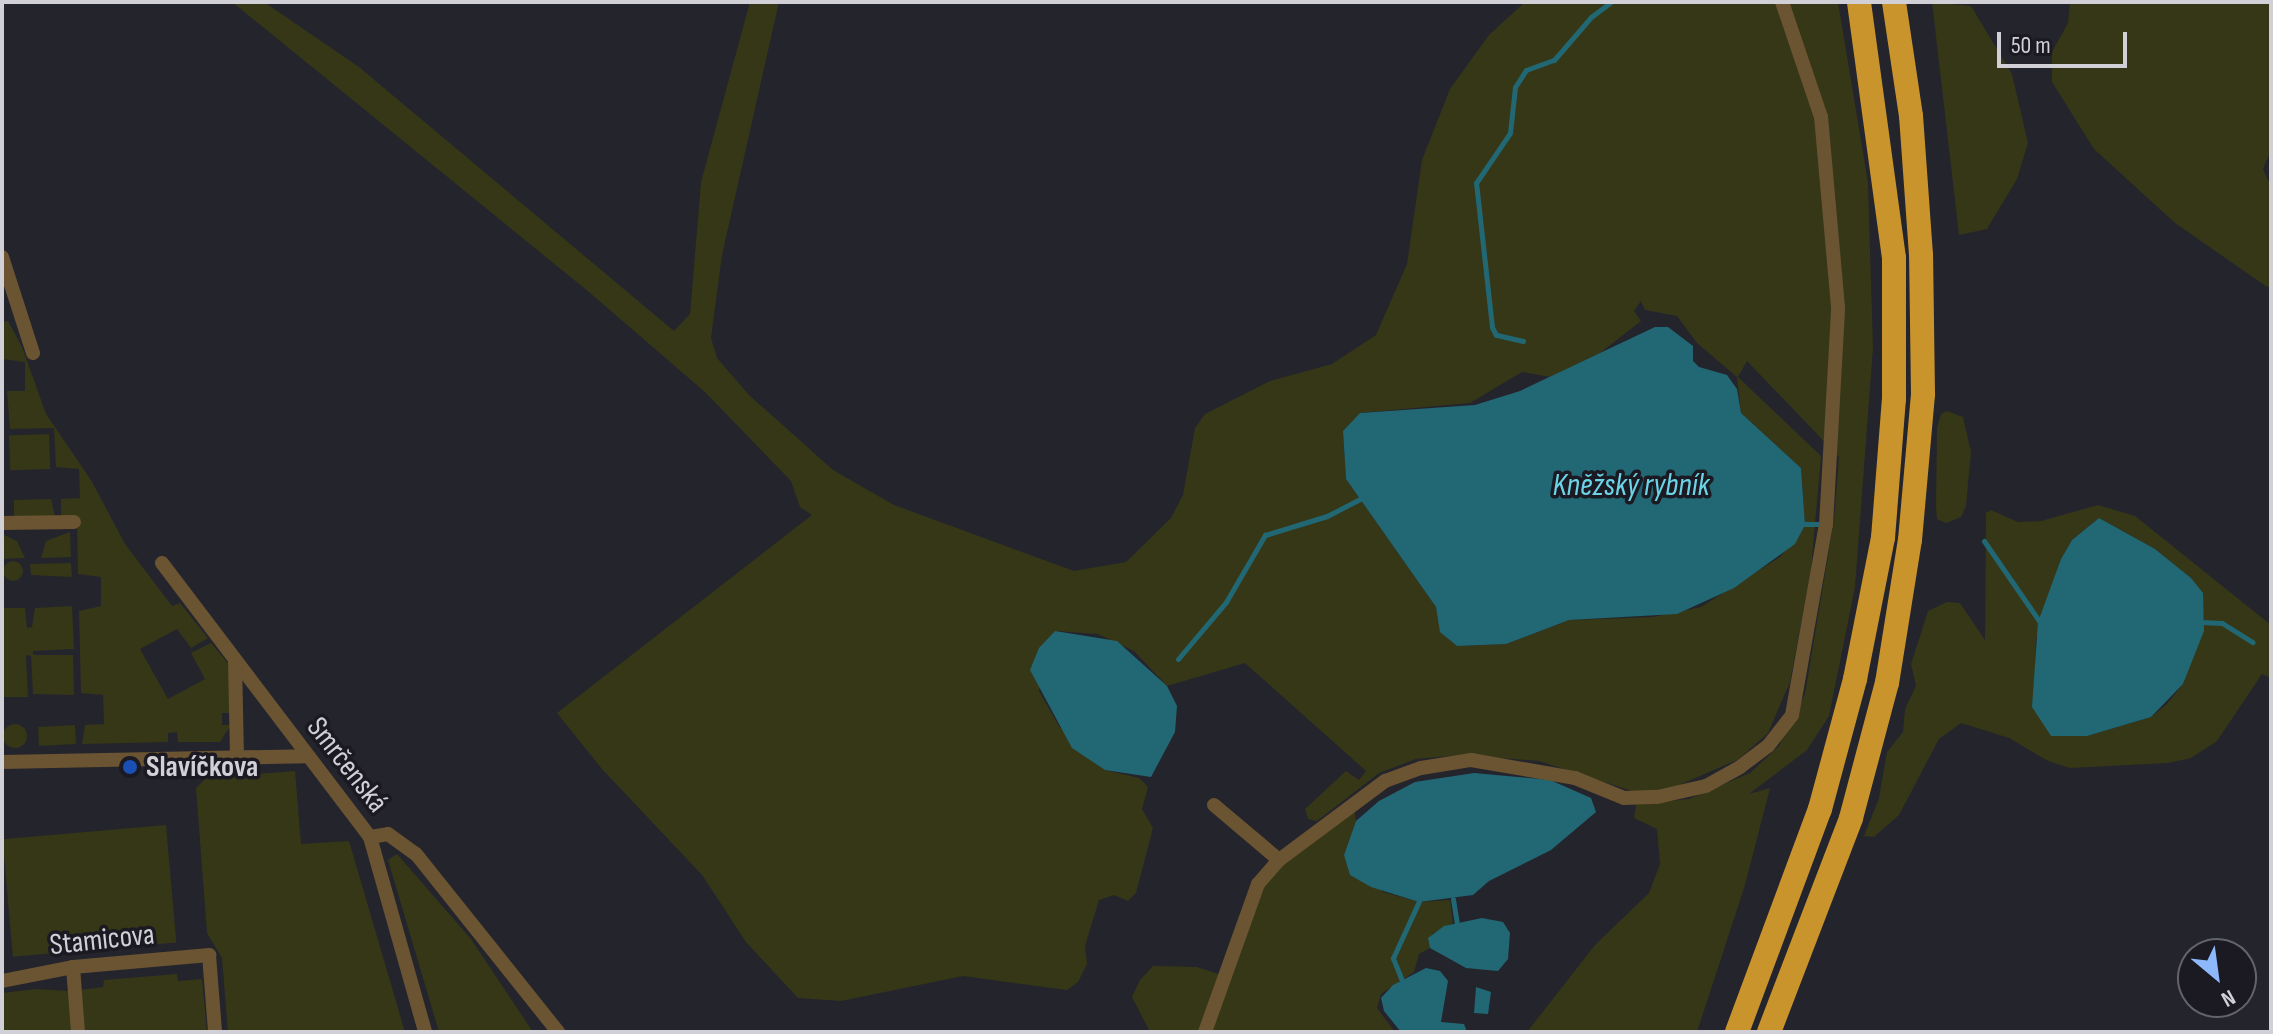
<!DOCTYPE html>
<html>
<head>
<meta charset="utf-8">
<style>
  body { margin:0 }
  #map { position:relative; width:2273px; height:1034px; overflow:hidden; background:#24242d; font-family:"Sofia Sans Condensed",sans-serif }
  div>[style] { position:absolute }
  .green>* { inset:0; background:#353717; transform-origin:0 0 }
  .round { border-radius:50% }
  .water>* { inset:0; background:#216874 }
  .stream>* { height:5px; margin:-2.5px; padding:0 2.5px; transform-origin:2.5px; border-radius:2.5px; background:#216874 }
  .street>* { height:14px; margin:-7px; padding:0 7px; transform-origin:7px; border-radius:7px; background:#6a5431 }
  .highway>* { height:24px; margin:-12px; padding:0 12px; transform-origin:12px; border-radius:12px; background:#ca942d }
  .dots>* { width:22px; height:22px; translate:-50% -50%; box-sizing:border-box; border:4px solid #1b1a23; border-radius:50% }
  span { translate:-50% -50%; white-space:nowrap; text-align:center; line-height:1.15; -webkit-text-stroke:7px #1b1a23; paint-order:stroke }
  .street-label { font-size:30px; color:#d0d0d6 }
  .poi-label { font-size:30px; color:#d0d0d6; font-weight:700 }
  .left { translate:0 -50%; text-align:left }
  .water-label { font-size:32px; color:#6bd4e7; font-style:italic }
  .frame { position:absolute; inset:0; border:4px solid #d0d0d6; pointer-events:none }
  .north { position:absolute; left:2177px; top:938px; width:80px; height:80px; box-sizing:border-box; background:#1b1a23; border:2px solid #63636b; border-radius:50%; rotate:151deg; font-size:22px; font-weight:700; line-height:32px; text-align:center; color:#d0d0d6 }
  .north::after { content:''; display:block; margin:auto; width:28px; height:36px; background:#8db9fc; clip-path:polygon(50% 0,100% 100%,50% 72%,0 100%) }
  .scale { position:absolute; left:1997px; top:32px; width:130px; height:36px; box-sizing:border-box; border:4px solid #d0d0d6; border-top:0; padding-left:10px; font-size:24px; line-height:28px; white-space:nowrap; color:#d0d0d6; -webkit-text-stroke:6px #1b1a23; paint-order:stroke }
</style>
</head>
<body>
<div id="map">
  <div class="green">
    <div style="clip-path:polygon(evenodd,232px 2px,264px 2px,359px 67px,674px 331px,690px 314px,701px 182px,750px 2px,779px 2px,722px 255px,711px 338px,717px 358px,749px 395px,833px 470px,894px 505px,1074px 571px,1126px 562px,1171px 518px,1183px 495px,1195px 428px,1205px 414px,1270px 381px,1332px 364px,1376px 335px,1407px 264px,1422px 160px,1450px 89px,1489px 35px,1525px 2px,1838px 2px,1868px 183px,1873px 348px,1855px 587px,1829px 716px,1807px 750px,1749px 794px,1770px 788px,1745px 885px,1697px 1032px,1527px 1032px,1595px 945px,1649px 893px,1660px 864px,1657px 829px,1634px 818px,1636px 804px,1689px 799px,1750px 773px,1779px 746px,1805px 694px,1834px 520px,1839px 457px,1747px 361px,1738px 377px,1821px 456px,1811px 570px,1790px 682px,1768px 733px,1739px 759px,1677px 786px,1638px 793px,1539px 761px,1462px 755px,1416px 759px,1379px 773px,1317px 821px,1308px 819px,1305px 809px,1346px 771px,1359px 780px,1366px 771px,1245px 663px,1167px 686px,1134px 651px,1098px 634px,1055px 631px,1039px 691px,1059px 726px,1105px 770px,1139px 778px,1148px 787px,1142px 809px,1153px 828px,1136px 893px,1128px 901px,1114px 895px,1099px 900px,1085px 946px,1087px 964px,1078px 982px,1067px 990px,963px 976px,841px 1001px,798px 998px,746px 942px,702px 875px,602px 769px,557px 713px,812px 515px,800px 507px,791px 481px,706px 393px,589px 292px,232px 2px,1641px 301px,1645px 310px,1677px 316px,1697px 343px,1737px 377px,1741px 413px,1801px 468px,1805px 525px,1780px 557px,1701px 607px,1653px 617px,1569px 620px,1506px 644px,1457px 646px,1441px 632px,1436px 607px,1346px 479px,1343px 431px,1360px 413px,1470px 403px,1522px 372px,1550px 377px,1600px 353px,1641px 321px,1634px 311px,1641px 301px)"></div>
    <div style="clip-path:polygon(1932px 2px,1971px 6px,2012px 74px,2028px 143px,2017px 179px,1987px 229px,1959px 235px)"></div>
    <div style="clip-path:polygon(2070px 2px,2271px 2px,2271px 150px,2263px 169px,2271px 187px,2271px 285px,2267px 287px,2175px 223px,2094px 149px,2052px 82px,2052px 52px,2068px 23px)"></div>
    <div style="clip-path:polygon(8px 321px,22px 347px,46px 414px,91px 480px,125px 544px,172px 606px,180px 603px,208px 638px,191px 648px,177px 629px,140px 649px,168px 699px,205px 679px,191px 653px,211px 643px,228px 663px,231px 713px,222px 713px,222px 725px,231px 725px,220px 742px,178px 742px,177px 732px,168px 733px,168px 742px,82px 744px,85px 725px,104px 724px,103px 695px,81px 693px,79px 611px,101px 606px,101px 577px,78px 574px,77px 516px,61px 516px,61px 499px,80px 498px,79px 469px,56px 467px,54px 428px,10px 429px,7px 391px,25px 391px,25px 362px,2px 359px,2px 322px)"></div>
    <div style="clip-path:polygon(1947px 411px,1963px 417px,1971px 452px,1966px 506px,1961px 517px,1946px 523px,1937px 519px,1936px 507px,1937px 428px,1941px 414px)"></div>
    <div style="left:49px;top:434px;width:35px;height:40px;rotate:88deg"></div>
    <div style="clip-path:polygon(51px 499px,55px 516px,14px 518px,14px 500px)"></div>
    <div style="clip-path:polygon(evenodd,2098px 505px,2135px 516px,2271px 625px,2271px 678px,2262px 674px,2217px 741px,2191px 758px,2168px 763px,2070px 768px,2048px 761px,2009px 738px,1961px 723px,1939px 739px,1899px 815px,1874px 837px,1864px 836px,1879px 798px,1887px 752px,1903px 732px,1905px 709px,1916px 686px,1911px 664px,1928px 611px,1947px 602px,1960px 603px,1985px 640px,1986px 513px,1991px 510px,2018px 522px,2041px 521px,2098px 505px,2099px 518px,2155px 549px,2191px 578px,2205px 622px,2183px 684px,2166px 705px,2151px 717px,2087px 736px,2035px 664px,2036px 639px,2061px 559px,2072px 540px,2099px 518px)"></div>
    <div style="clip-path:polygon(70px 532px,71px 557px,41px 558px,46px 541px)"></div>
    <div style="clip-path:polygon(2px 534px,17px 541px,25px 558px,2px 559px)"></div>
    <div class="round" style="left:3px;top:561px;width:20px;height:20px"></div>
    <div style="clip-path:polygon(71px 563px,72px 577px,31px 575px,30px 564px)"></div>
    <div style="clip-path:polygon(72px 606px,74px 649px,33px 651px,33px 655px,73px 655px,74px 695px,33px 694px,31px 656px,26px 655px,28px 697px,2px 697px,2px 608px,25px 608px,27px 628px,32px 627px,35px 608px)"></div>
    <div class="round" style="left:3px;top:724px;width:24px;height:24px"></div>
    <div style="left:75px;top:725px;width:19px;height:37px;rotate:87deg"></div>
    <div style="clip-path:polygon(295px 771px,301px 844px,349px 841px,405px 1032px,228px 1032px,222px 958px,207px 933px,196px 788px,206px 778px)"></div>
    <div style="clip-path:polygon(1353px 804px,1356px 821px,1344px 855px,1383px 892px,1419px 902px,1450px 900px,1453px 923px,1432px 934px,1430px 948px,1419px 954px,1414px 972px,1381px 994px,1377px 1008px,1395px 1032px,1150px 1032px,1132px 997px,1140px 980px,1153px 966px,1197px 967px,1225px 976px,1258px 884px)"></div>
    <div style="left:166px;top:825px;width:118px;height:164px;rotate:85deg"></div>
    <div style="clip-path:polygon(397px 854px,471px 939px,533px 1032px,439px 1032px,388px 860px)"></div>
    <div style="clip-path:polygon(177px 974px,178px 981px,202px 979px,207px 1032px,84px 1032px,80px 990px,103px 987px,104px 980px)"></div>
    <div style="clip-path:polygon(36px 989px,69px 991px,72px 1032px,2px 1032px,2px 993px)"></div>
  </div>
  <div class="water">
    <div style="clip-path:polygon(1655px 327px,1668px 327px,1693px 346px,1693px 361px,1699px 367px,1727px 375px,1737px 389px,1741px 413px,1801px 468px,1805px 525px,1795px 544px,1734px 588px,1677px 614px,1569px 620px,1506px 644px,1457px 646px,1440px 632px,1436px 607px,1346px 479px,1343px 431px,1360px 413px,1475px 405px,1520px 391px)"></div>
    <div style="clip-path:polygon(2099px 518px,2155px 549px,2191px 578px,2203px 593px,2204px 631px,2183px 684px,2151px 717px,2087px 736px,2051px 736px,2032px 707px,2038px 622px,2061px 559px,2072px 540px)"></div>
    <div style="clip-path:polygon(1055px 631px,1117px 641px,1167px 686px,1177px 706px,1175px 732px,1151px 777px,1105px 770px,1072px 748px,1030px 670px,1039px 648px)"></div>
    <div style="clip-path:polygon(1474px 773px,1550px 780px,1591px 798px,1596px 812px,1551px 850px,1489px 881px,1473px 895px,1419px 902px,1371px 887px,1350px 875px,1344px 855px,1356px 821px,1379px 801px,1415px 782px)"></div>
    <div style="clip-path:polygon(1482px 918px,1503px 922px,1510px 933px,1508px 959px,1498px 971px,1466px 968px,1430px 948px,1428px 938px,1444px 926px)"></div>
    <div style="clip-path:polygon(1426px 968px,1440px 971px,1448px 981px,1441px 1022px,1464px 1024px,1467px 1032px,1401px 1032px,1384px 1011px,1381px 998px,1393px 985px)"></div>
    <div style="clip-path:polygon(1476px 987px,1491px 992px,1488px 1014px,1474px 1013px)"></div>
  </div>
  <div class="stream">
    <div style="left:1523px;top:341px;width:28px;rotate:-167deg"></div>
    <div style="left:1496px;top:335px;width:9px;rotate:-117deg"></div>
    <div style="left:1492px;top:327px;width:145px;rotate:-96.3deg"></div>
    <div style="left:1476px;top:183px;width:60px;rotate:-55.8deg"></div>
    <div style="left:1510px;top:133px;width:46px;rotate:-83.8deg"></div>
    <div style="left:1515px;top:87px;width:20px;rotate:-57deg"></div>
    <div style="left:1526px;top:70px;width:30px;rotate:-20deg"></div>
    <div style="left:1554px;top:60px;width:57px;rotate:-49.3deg"></div>
    <div style="left:1591px;top:17px;width:25px;rotate:-37deg"></div>
    <div style="left:1800px;top:524px;width:19px"></div>
    <div style="left:1984px;top:541px;width:102px;rotate:55.4deg"></div>
    <div style="left:2201px;top:622px;width:21px;rotate:3deg"></div>
    <div style="left:2222px;top:623px;width:36px;rotate:32deg"></div>
    <div style="left:1178px;top:659px;width:75px;rotate:-49.9deg"></div>
    <div style="left:1226px;top:602px;width:78px;rotate:-59.8deg"></div>
    <div style="left:1265px;top:535px;width:65px;rotate:-17deg"></div>
    <div style="left:1327px;top:516px;width:42px;rotate:-27.2deg"></div>
    <div style="left:1453px;top:899px;width:24px;rotate:81deg"></div>
    <div style="left:1403px;top:983px;width:27px;rotate:-112deg"></div>
    <div style="left:1393px;top:958px;width:65px;rotate:-65.4deg"></div>
  </div>
  <div class="street">
    <div style="left:2px;top:257px;width:101px;rotate:72.1deg"></div>
    <div style="left:2px;top:523px;width:72px;rotate:-0.8deg"></div>
    <div style="left:162px;top:563px;width:344px;rotate:52.8deg"></div>
    <div style="left:370px;top:837px;width:203px;rotate:74.2deg"></div>
    <div style="left:235px;top:661px;width:96px;rotate:88.8deg"></div>
    <div style="left:2px;top:762px;width:305px;rotate:-1.1deg"></div>
    <div style="left:1214px;top:805px;width:85px;rotate:40.2deg"></div>
    <div style="left:370px;top:837px;width:18px;rotate:-9deg"></div>
    <div style="left:388px;top:834px;width:34px;rotate:36deg"></div>
    <div style="left:416px;top:854px;width:228px;rotate:51.4deg"></div>
    <div style="left:73px;top:967px;width:65px;rotate:85.6deg"></div>
    <div style="left:2px;top:981px;width:72px;rotate:-11.2deg"></div>
    <div style="left:73px;top:967px;width:137px;rotate:-5deg"></div>
    <div style="left:209px;top:955px;width:77px;rotate:85.5deg"></div>
    <div style="left:1205px;top:1032px;width:157px;rotate:-70.3deg"></div>
    <div style="left:1258px;top:884px;width:32px;rotate:-49deg"></div>
    <div style="left:1279px;top:860px;width:132px;rotate:-36.7deg"></div>
    <div style="left:1385px;top:781px;width:38px;rotate:-20deg"></div>
    <div style="left:1421px;top:768px;width:51px;rotate:-9.1deg"></div>
    <div style="left:1471px;top:760px;width:106px;rotate:9.8deg"></div>
    <div style="left:1575px;top:778px;width:53px;rotate:22.2deg"></div>
    <div style="left:1624px;top:798px;width:33px;rotate:-2deg"></div>
    <div style="left:1657px;top:797px;width:50px;rotate:-12.7deg"></div>
    <div style="left:1706px;top:786px;width:39px;rotate:-29deg"></div>
    <div style="left:1740px;top:767px;width:35px;rotate:-37deg"></div>
    <div style="left:1768px;top:746px;width:39px;rotate:-52deg"></div>
    <div style="left:1792px;top:715px;width:193px;rotate:-79.9deg"></div>
    <div style="left:1826px;top:525px;width:218px;rotate:-86.8deg"></div>
    <div style="left:1838px;top:307px;width:191px;rotate:-95.1deg"></div>
    <div style="left:1821px;top:117px;width:121px;rotate:-108.7deg"></div>
  </div>
  <div class="highway">
    <div style="left:1737px;top:1032px;width:238px;rotate:-69.6deg"></div>
    <div style="left:1820px;top:809px;width:135px;rotate:-74.9deg"></div>
    <div style="left:1855px;top:679px;width:144px;rotate:-78.8deg"></div>
    <div style="left:1883px;top:538px;width:139px;rotate:-85.5deg"></div>
    <div style="left:1894px;top:399px;width:141px;rotate:-90deg"></div>
    <div style="left:1894px;top:258px;width:258px;rotate:-97.8deg"></div>
    <div style="left:1769px;top:1032px;width:229px;rotate:-69deg"></div>
    <div style="left:1851px;top:818px;width:140px;rotate:-75.1deg"></div>
    <div style="left:1887px;top:683px;width:145px;rotate:-80.9deg"></div>
    <div style="left:1910px;top:540px;width:147px;rotate:-84.9deg"></div>
    <div style="left:1923px;top:394px;width:139px;rotate:-90.8deg"></div>
    <div style="left:1921px;top:255px;width:139px;rotate:-94.1deg"></div>
    <div style="left:1911px;top:116px;width:115px;rotate:-98.5deg"></div>
  </div>
  <div class="dots">
    <div style="left:130px;top:767px;background:#1a4fb4"></div>
  </div>
  <div class="street-label">
    <span style="left:347px;top:765px;rotate:52deg">Smrčenská</span>
    <span style="left:102px;top:940px;rotate:-6deg">Stamicova</span>
  </div>
  <div class="poi-label">
    <span class="left" style="left:146px;top:767px">Slavíčkova</span>
  </div>
  <div class="water-label">
    <span style="left:1631px;top:486px">Kněžský rybník</span>
  </div>
  <div class="frame"></div>
  <div class="north">N</div>
  <div class="scale">50 m</div>
</div>
</body>
</html>
